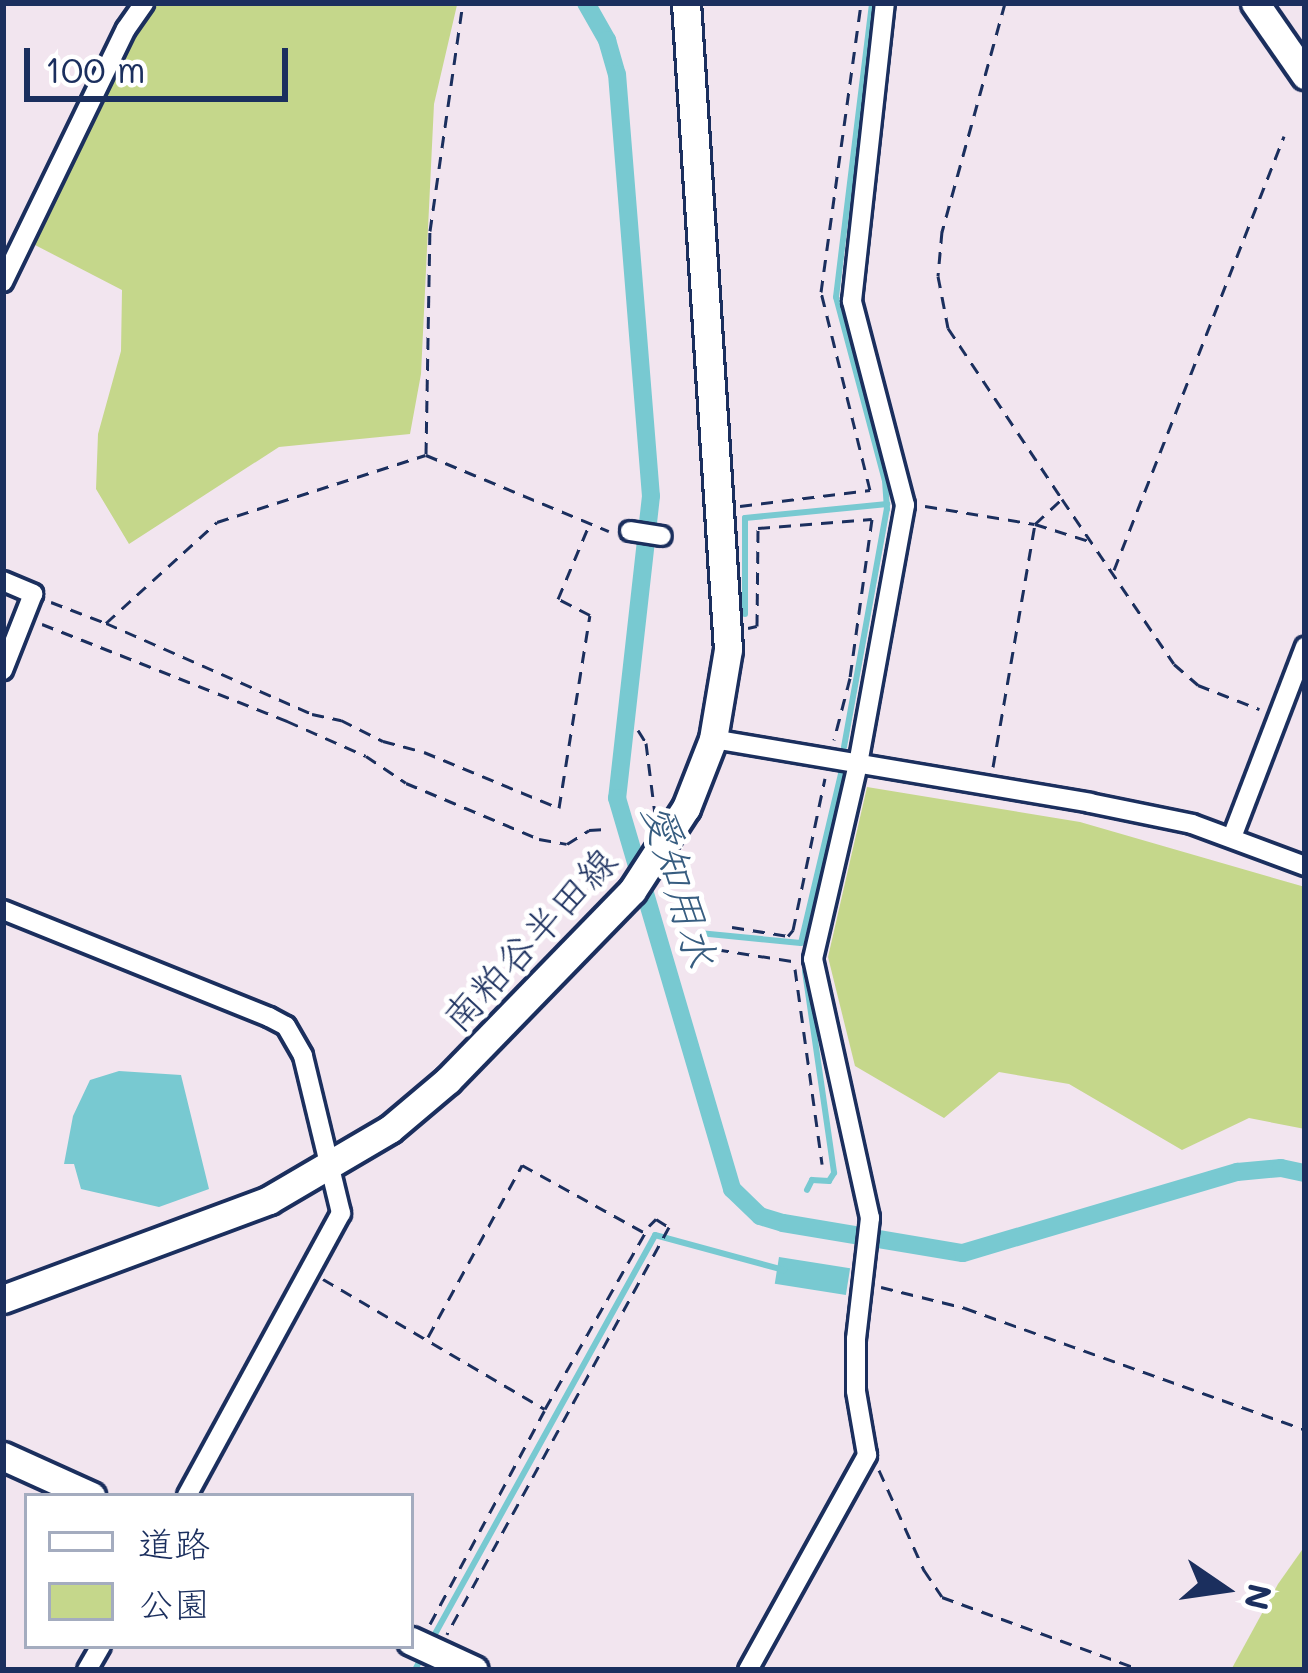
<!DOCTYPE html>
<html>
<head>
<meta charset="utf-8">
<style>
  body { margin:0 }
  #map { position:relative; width:1308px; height:1673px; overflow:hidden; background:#f2e5ef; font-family:Mali,"Klee One",sans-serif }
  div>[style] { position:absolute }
  .green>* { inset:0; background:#c5d78b }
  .water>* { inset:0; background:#78c9d1; transform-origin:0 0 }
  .stream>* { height:6px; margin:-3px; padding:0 3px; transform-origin:3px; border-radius:3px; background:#78c9d1 }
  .canal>* { height:18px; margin:-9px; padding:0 9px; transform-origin:9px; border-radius:9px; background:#78c9d1 }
  .path>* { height:3px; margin-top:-1.5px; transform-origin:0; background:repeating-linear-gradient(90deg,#1b2f5e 0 12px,transparent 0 21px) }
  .roads { filter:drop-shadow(3px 0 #1b2f5e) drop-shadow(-3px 0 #1b2f5e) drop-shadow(0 3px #1b2f5e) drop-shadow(0 -3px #1b2f5e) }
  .street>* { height:18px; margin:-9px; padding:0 9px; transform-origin:9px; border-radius:9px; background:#fff }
  .secondary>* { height:27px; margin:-13.5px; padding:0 13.5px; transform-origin:13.5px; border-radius:13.5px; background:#fff }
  span { translate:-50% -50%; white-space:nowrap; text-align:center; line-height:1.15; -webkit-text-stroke:10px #fff; paint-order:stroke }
  .street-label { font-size:39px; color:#1b2f5e }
  .water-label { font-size:42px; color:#375d80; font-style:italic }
  .frame { position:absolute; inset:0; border:6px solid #1b2f5e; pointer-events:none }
  .legend { position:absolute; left:24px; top:1493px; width:390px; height:156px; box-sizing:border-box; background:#fff; border:3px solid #a4acbf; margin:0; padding:15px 21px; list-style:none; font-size:36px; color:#1b2f5e }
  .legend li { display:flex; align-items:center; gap:24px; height:60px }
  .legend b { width:60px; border:3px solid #a4acbf }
  .north { position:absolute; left:1164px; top:1529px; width:120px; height:120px; -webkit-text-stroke:9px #fff; paint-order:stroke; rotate:103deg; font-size:33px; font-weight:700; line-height:48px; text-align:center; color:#1b2f5e }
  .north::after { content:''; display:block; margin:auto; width:42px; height:54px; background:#1b2f5e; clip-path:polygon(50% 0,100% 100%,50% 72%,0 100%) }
  .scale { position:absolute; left:24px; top:48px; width:264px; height:54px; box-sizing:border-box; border:6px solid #1b2f5e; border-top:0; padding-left:15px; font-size:36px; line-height:42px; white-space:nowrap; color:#1b2f5e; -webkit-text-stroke:9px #fff; paint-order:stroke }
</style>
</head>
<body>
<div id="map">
  <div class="green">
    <div style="clip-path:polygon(154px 3px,457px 5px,434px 104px,421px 374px,410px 434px,279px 447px,129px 544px,96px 489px,98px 434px,121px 351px,122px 290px,35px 245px,140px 17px)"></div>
    <div style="clip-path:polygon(867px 787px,1080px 822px,1305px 887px,1305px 1129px,1249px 1118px,1182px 1150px,1069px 1084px,999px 1072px,944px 1118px,855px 1066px,828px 957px)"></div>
    <div style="clip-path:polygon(1302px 1550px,1305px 1670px,1231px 1670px,1278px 1584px)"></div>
  </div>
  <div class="water">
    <div style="clip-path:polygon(119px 1071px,181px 1075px,209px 1189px,159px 1207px,81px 1189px,74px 1164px,64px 1164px,73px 1116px,90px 1080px)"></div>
    <div style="left:779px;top:1257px;width:72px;height:27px;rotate:9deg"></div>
  </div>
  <div class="stream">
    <div style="left:745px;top:614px;width:96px;rotate:-90deg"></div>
    <div style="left:745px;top:518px;width:143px;rotate:-5.6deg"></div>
    <div style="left:844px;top:747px;width:242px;rotate:-79.8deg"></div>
    <div style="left:887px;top:509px;width:28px;rotate:-94deg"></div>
    <div style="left:885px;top:481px;width:190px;rotate:-104.9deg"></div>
    <div style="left:836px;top:297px;width:296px;rotate:-83deg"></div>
    <div style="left:699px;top:933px;width:102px;rotate:5.6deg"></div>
    <div style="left:801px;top:943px;width:174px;rotate:-76.7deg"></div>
    <div style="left:805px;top:971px;width:204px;rotate:81.8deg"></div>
    <div style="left:834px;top:1173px;width:9px;rotate:122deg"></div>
    <div style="left:829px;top:1181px;width:17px;rotate:-177deg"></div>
    <div style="left:812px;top:1180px;width:11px;rotate:117deg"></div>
    <div style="left:430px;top:1643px;width:466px;rotate:-61.1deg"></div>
    <div style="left:655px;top:1235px;width:134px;rotate:15.2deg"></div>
    <div style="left:415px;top:1670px;width:18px;rotate:-63deg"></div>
  </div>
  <div class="canal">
    <div style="left:586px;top:3px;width:43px;rotate:60.4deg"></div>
    <div style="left:607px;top:40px;width:35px;rotate:74deg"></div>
    <div style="left:617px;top:74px;width:423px;rotate:85.4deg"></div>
    <div style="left:651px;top:496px;width:304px;rotate:96.4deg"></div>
    <div style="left:617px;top:798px;width:408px;rotate:73.6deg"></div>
    <div style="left:732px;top:1189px;width:39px;rotate:44deg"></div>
    <div style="left:760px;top:1216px;width:24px;rotate:17deg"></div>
    <div style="left:783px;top:1223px;width:182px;rotate:9.5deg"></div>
    <div style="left:963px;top:1253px;width:286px;rotate:-16.5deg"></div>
    <div style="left:1237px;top:1172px;width:44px;rotate:-5.2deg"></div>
    <div style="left:1281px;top:1168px;width:25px;rotate:12deg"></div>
  </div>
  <div class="path">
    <div style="left:1005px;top:3px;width:237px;rotate:105.4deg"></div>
    <div style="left:942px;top:231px;width:45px;rotate:95.1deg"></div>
    <div style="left:938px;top:276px;width:53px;rotate:79.1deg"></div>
    <div style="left:948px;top:328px;width:206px;rotate:56.3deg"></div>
    <div style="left:426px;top:454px;width:223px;rotate:-89deg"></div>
    <div style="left:430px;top:231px;width:230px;rotate:-81.8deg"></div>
    <div style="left:740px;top:506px;width:131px;rotate:-7deg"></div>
    <div style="left:870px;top:490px;width:204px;rotate:-103.9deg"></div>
    <div style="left:821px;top:292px;width:292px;rotate:-82.1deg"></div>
    <div style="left:925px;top:506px;width:111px;rotate:9.3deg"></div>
    <div style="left:1035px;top:524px;width:37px;rotate:-43deg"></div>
    <div style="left:1062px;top:499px;width:199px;rotate:55.8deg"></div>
    <div style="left:1174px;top:664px;width:32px;rotate:41deg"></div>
    <div style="left:1198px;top:685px;width:66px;rotate:21.5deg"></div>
    <div style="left:1114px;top:570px;width:466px;rotate:-68.6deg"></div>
    <div style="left:51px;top:602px;width:59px;rotate:20.9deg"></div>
    <div style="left:106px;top:623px;width:150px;rotate:-42.3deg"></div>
    <div style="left:217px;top:522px;width:219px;rotate:-17.8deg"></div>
    <div style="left:426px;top:455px;width:198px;rotate:22.6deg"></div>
    <div style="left:106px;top:623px;width:225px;rotate:23.8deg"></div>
    <div style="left:312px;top:714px;width:30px;rotate:12deg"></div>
    <div style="left:341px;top:720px;width:47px;rotate:26.6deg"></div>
    <div style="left:383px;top:741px;width:42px;rotate:15deg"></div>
    <div style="left:424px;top:752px;width:146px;rotate:22.5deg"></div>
    <div style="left:559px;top:808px;width:195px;rotate:-80.9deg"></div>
    <div style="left:590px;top:615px;width:36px;rotate:-153deg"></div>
    <div style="left:558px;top:599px;width:82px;rotate:-67.2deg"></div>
    <div style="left:42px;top:624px;width:264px;rotate:21.6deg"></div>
    <div style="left:287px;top:721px;width:86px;rotate:23.9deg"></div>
    <div style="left:366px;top:756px;width:48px;rotate:34deg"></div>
    <div style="left:406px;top:783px;width:144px;rotate:22.8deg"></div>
    <div style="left:539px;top:839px;width:28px;rotate:10deg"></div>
    <div style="left:567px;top:844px;width:26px;rotate:-32deg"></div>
    <div style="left:589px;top:830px;width:17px;rotate:-3deg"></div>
    <div style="left:748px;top:628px;width:9px;rotate:-13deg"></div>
    <div style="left:757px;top:626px;width:98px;rotate:-89.4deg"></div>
    <div style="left:758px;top:528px;width:114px;rotate:-4.5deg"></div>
    <div style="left:872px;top:519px;width:161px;rotate:97.9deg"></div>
    <div style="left:850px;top:678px;width:64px;rotate:104.5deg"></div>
    <div style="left:638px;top:730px;width:15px;rotate:58deg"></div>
    <div style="left:646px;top:743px;width:72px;rotate:82.8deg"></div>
    <div style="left:993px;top:767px;width:247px;rotate:-80.2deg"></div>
    <div style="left:1035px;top:524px;width:57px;rotate:17.5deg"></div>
    <div style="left:732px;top:927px;width:57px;rotate:9.1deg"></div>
    <div style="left:788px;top:936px;width:8px;rotate:-50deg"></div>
    <div style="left:793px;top:930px;width:155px;rotate:-78.1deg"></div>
    <div style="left:696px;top:946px;width:97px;rotate:8.9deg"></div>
    <div style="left:795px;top:969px;width:197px;rotate:82.1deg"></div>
    <div style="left:323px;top:1279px;width:257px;rotate:30.4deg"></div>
    <div style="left:545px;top:1409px;width:210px;rotate:-60.4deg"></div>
    <div style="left:649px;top:1226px;width:10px;rotate:-45deg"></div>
    <div style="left:656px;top:1219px;width:15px;rotate:32deg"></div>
    <div style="left:669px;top:1227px;width:464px;rotate:118.6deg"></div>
    <div style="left:881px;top:1287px;width:87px;rotate:14deg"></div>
    <div style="left:965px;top:1308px;width:361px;rotate:19.7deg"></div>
    <div style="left:428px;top:1337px;width:196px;rotate:-61.3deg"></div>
    <div style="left:522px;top:1165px;width:141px;rotate:28.9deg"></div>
    <div style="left:879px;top:1470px;width:110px;rotate:65.8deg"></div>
    <div style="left:924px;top:1570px;width:32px;rotate:56deg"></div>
    <div style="left:942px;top:1597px;width:212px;rotate:20.1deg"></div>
    <div style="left:430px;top:1624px;width:242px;rotate:-61.8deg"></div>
  </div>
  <div class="roads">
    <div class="street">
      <div style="left:3px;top:282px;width:281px;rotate:-64.1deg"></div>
      <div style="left:126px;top:29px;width:32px;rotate:-55deg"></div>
      <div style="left:630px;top:531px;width:32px;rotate:9deg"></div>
      <div style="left:3px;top:581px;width:33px;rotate:23deg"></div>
      <div style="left:33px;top:594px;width:82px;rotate:111.5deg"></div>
      <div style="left:713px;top:739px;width:382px;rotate:9.6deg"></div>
      <div style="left:1090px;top:803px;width:104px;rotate:11.6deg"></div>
      <div style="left:1192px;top:824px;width:121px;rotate:20.4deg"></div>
      <div style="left:1232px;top:837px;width:204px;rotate:-69deg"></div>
      <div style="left:3px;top:910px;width:287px;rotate:21.9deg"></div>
      <div style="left:269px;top:1017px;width:19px;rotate:28deg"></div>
      <div style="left:286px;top:1026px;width:34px;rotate:60deg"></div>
      <div style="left:303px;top:1056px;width:162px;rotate:76.4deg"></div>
      <div style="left:341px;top:1213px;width:322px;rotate:118.6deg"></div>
      <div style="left:87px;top:1670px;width:28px;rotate:-60deg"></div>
      <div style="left:748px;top:1670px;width:246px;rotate:-61deg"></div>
      <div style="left:867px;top:1455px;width:65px;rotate:-99.8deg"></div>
      <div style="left:856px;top:1391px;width:52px;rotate:-90deg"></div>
      <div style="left:856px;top:1339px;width:122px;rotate:-83.4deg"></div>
      <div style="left:870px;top:1218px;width:265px;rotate:-102.4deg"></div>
      <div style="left:813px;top:959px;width:200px;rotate:-77deg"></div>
      <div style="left:858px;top:764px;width:263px;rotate:-79.7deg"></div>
      <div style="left:905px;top:505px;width:211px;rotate:-104.6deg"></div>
      <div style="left:852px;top:301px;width:300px;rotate:-83.7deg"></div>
    </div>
    <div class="secondary">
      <div style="left:1255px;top:3px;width:88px;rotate:55.2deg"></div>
      <div style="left:3px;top:1299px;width:284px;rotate:-20.4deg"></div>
      <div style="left:269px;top:1200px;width:140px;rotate:-30.4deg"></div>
      <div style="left:390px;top:1129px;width:76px;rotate:-40.2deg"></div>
      <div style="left:448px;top:1080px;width:264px;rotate:-45.8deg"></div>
      <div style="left:632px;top:891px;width:99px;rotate:-57deg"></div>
      <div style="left:686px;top:808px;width:74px;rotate:-68.6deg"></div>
      <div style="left:713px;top:739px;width:91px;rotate:-80.5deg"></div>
      <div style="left:728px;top:649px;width:647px;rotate:-93.72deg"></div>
      <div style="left:3px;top:1456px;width:97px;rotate:24.4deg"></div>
      <div style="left:411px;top:1641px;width:69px;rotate:24.7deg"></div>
    </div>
  </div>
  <div class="street-label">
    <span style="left:529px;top:939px;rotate:-47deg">南粕谷半田線</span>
  </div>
  <div class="water-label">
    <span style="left:681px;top:885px;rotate:74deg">愛知用水</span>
  </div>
  <div class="frame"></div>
  <ul class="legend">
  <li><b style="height:15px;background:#fff"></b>道路</li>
  <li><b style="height:33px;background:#c5d78b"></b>公園</li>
  </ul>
  <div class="north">N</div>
  <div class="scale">100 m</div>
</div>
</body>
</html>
